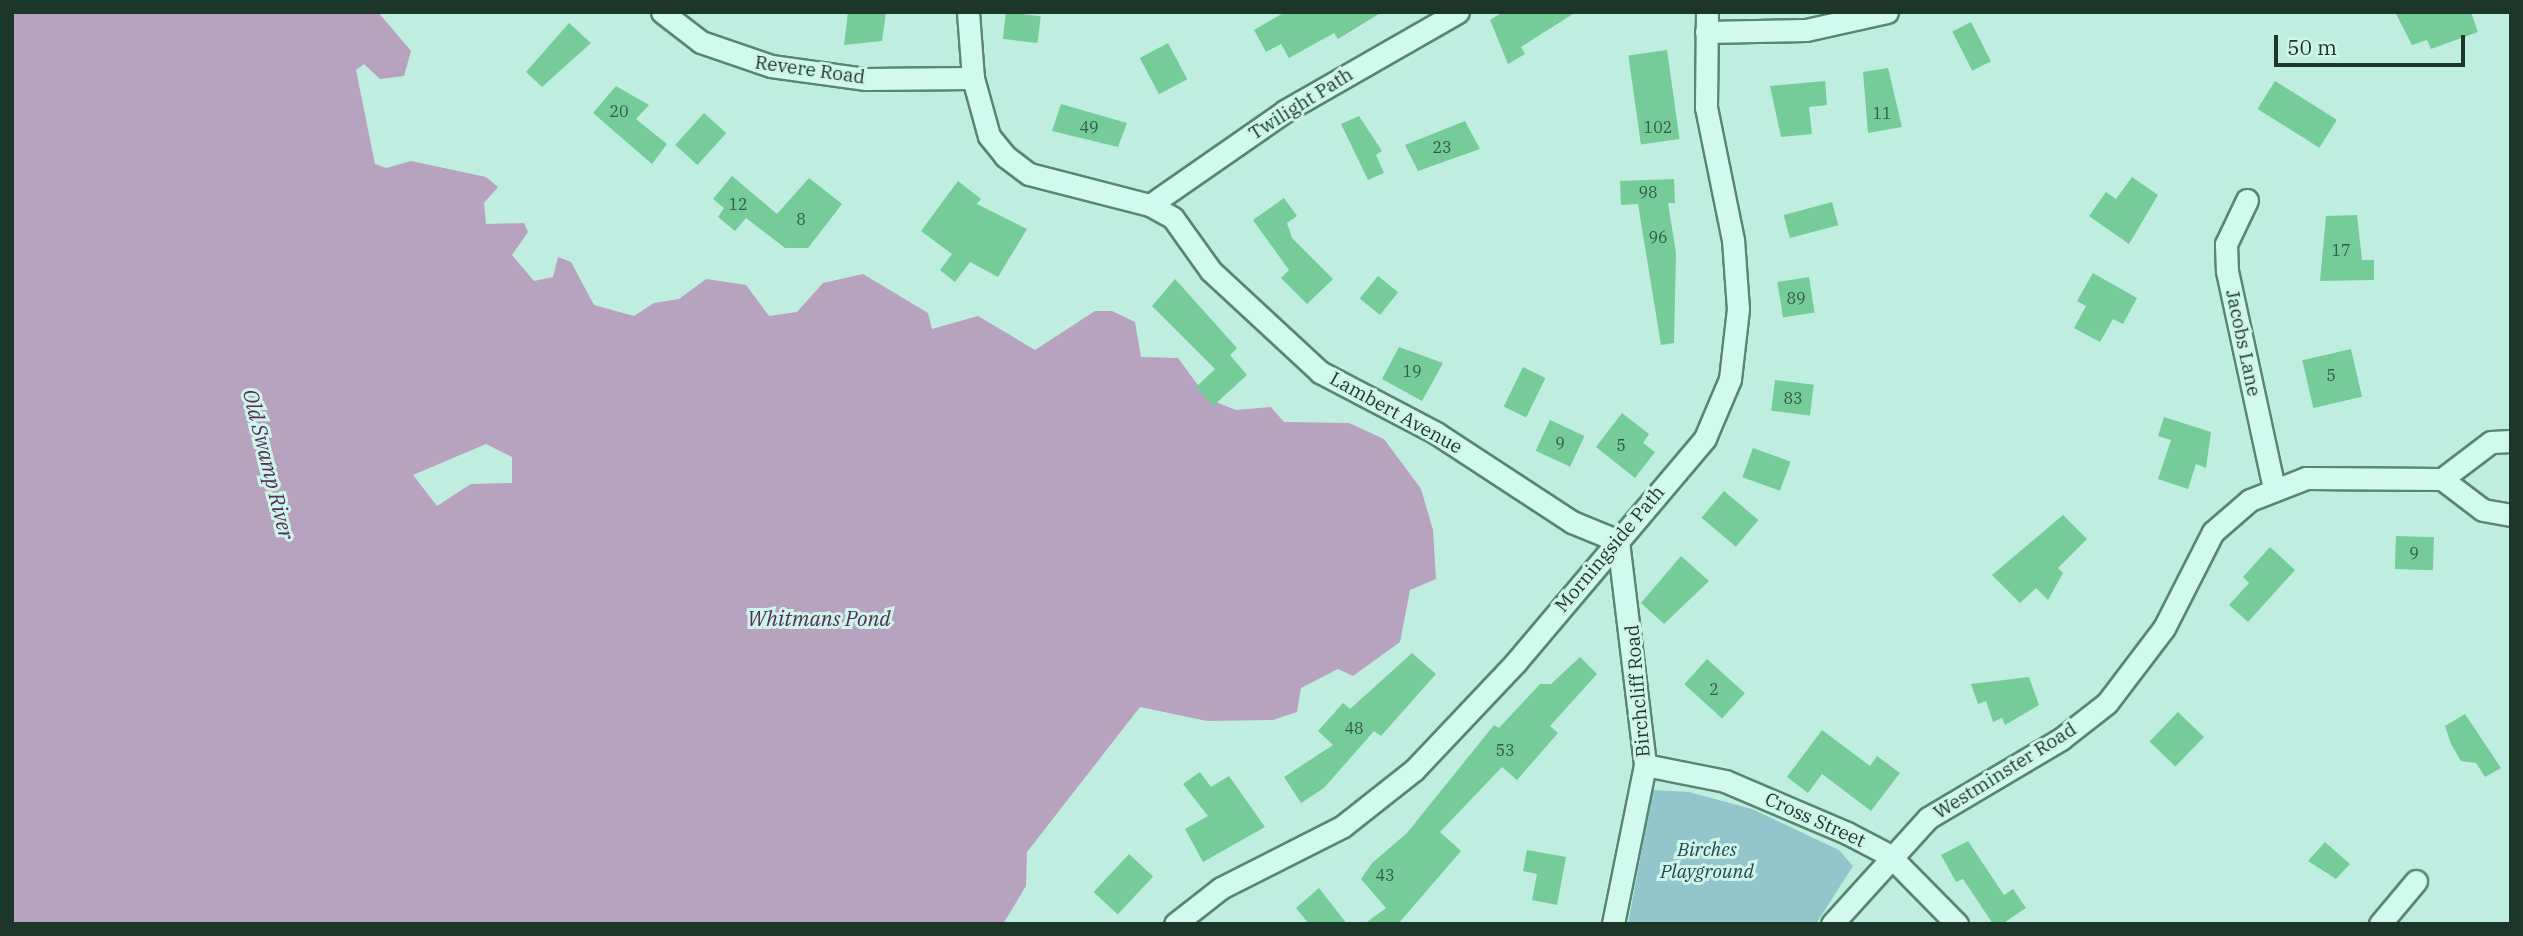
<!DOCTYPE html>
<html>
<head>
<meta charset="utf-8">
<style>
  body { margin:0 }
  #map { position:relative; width:2523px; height:936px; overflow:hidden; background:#bfeee0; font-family:"IBM Plex Serif",serif }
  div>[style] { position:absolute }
  .green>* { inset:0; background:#93c5cc }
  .water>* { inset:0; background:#b7a2c0 }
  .building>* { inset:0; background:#75cc99; transform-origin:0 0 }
  .roads { filter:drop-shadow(2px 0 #578770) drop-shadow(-2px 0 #578770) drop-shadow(0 2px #578770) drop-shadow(0 -2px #578770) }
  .street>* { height:21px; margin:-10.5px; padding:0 10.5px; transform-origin:10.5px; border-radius:10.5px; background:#d2f9ed }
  span { translate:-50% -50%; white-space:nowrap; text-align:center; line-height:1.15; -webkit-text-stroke:6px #cff5ea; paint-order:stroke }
  .number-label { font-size:16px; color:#325c45 }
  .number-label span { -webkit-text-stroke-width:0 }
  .street-label { font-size:19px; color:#1c3629 }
  .park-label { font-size:19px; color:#234752; font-style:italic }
  .water-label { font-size:21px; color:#532b56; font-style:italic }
  .frame { position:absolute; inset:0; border:14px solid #1c3629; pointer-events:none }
  .scale { position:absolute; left:2274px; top:35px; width:191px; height:32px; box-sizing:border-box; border:4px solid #1c3629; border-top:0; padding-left:9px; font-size:21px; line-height:24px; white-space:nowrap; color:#1c3629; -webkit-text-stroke:5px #cff5ea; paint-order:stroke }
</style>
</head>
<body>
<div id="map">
  <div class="green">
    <div style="clip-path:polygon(1653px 790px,1689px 792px,1752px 809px,1839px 850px,1853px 866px,1816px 924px,1628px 924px)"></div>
  </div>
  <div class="water">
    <div style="clip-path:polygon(evenodd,12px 12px,378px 12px,411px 51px,404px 76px,380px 79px,364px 64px,356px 70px,375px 164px,386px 168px,411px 161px,486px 177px,498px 187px,484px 203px,486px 224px,524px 223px,528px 232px,512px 255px,534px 281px,553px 277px,558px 257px,571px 262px,594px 305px,634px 316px,654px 303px,679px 299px,706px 279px,746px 285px,769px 316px,797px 312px,823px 283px,863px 274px,928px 313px,932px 329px,978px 316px,1035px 350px,1095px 311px,1112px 311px,1135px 322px,1141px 357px,1178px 358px,1208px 399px,1236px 410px,1271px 407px,1284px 422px,1349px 423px,1384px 439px,1421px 489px,1433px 530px,1436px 579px,1410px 590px,1400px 642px,1353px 676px,1338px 669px,1301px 688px,1297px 712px,1273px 720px,1207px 721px,1140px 707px,1027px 852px,1026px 886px,1003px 924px,12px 924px,12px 12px,486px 444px,512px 457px,512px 483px,471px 484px,437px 506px,413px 475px,486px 444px)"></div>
  </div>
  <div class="building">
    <div style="clip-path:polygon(848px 12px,886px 12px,882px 41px,844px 45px)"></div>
    <div style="left:1006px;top:12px;width:35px;height:27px;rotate:7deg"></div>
    <div style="clip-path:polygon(1285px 12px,1382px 12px,1338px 39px,1334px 33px,1289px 58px,1281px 44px,1266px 52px,1254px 30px)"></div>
    <div style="clip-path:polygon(1503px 12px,1576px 12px,1521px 47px,1525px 54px,1508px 64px,1490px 20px)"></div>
    <div style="clip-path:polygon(2395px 12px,2471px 12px,2478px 32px,2431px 49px,2427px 40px,2412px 45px)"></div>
    <div style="left:1971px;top:22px;width:44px;height:21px;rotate:63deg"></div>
    <div style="clip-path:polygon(569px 23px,591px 43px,542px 87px,526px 72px)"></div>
    <div style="left:1168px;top:43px;width:41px;height:32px;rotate:62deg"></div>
    <div style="left:1667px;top:50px;width:90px;height:39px;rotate:82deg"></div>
    <div style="clip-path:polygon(1888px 68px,1902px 127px,1868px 133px,1863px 72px)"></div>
    <div style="clip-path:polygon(1825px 81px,1827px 105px,1809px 107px,1812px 134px,1781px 137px,1770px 86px)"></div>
    <div style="left:2275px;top:81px;width:73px;height:33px;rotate:32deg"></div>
    <div style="clip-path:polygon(616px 86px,649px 105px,636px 119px,667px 144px,652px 164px,593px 113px)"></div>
    <div style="clip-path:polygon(1061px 104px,1127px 123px,1118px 147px,1052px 131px)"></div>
    <div style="left:704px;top:113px;width:30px;height:43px;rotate:42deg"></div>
    <div style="clip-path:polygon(1359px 116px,1382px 151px,1376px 155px,1384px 173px,1368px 180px,1341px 124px)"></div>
    <div style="clip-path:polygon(1465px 121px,1480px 149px,1418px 171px,1405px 145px)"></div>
    <div style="clip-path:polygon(732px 176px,777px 214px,809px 178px,842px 204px,808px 248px,785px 248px,746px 218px,735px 231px,718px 217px,724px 208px,713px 199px)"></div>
    <div style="clip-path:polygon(2132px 177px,2158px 195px,2129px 244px,2089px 216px,2106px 192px,2116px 199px)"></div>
    <div style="clip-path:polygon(1674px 179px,1675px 203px,1668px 203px,1676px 253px,1674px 343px,1661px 345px,1638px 204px,1621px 205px,1620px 181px)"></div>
    <div style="clip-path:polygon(958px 181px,981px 199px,977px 204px,1027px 229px,998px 277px,970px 262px,955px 282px,940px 270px,952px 254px,921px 231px)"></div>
    <div style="clip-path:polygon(1284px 198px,1297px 216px,1287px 223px,1292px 238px,1333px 279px,1307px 304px,1281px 278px,1289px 270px,1253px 220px)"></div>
    <div style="left:1832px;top:202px;width:24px;height:50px;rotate:75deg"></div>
    <div style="clip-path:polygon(2357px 215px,2362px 260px,2374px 260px,2374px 280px,2320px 281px,2326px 216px)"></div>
    <div style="clip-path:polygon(2093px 273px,2137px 298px,2123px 324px,2113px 319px,2100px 342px,2074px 328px,2086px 306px,2077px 301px)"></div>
    <div style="left:1378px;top:276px;width:26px;height:29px;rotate:39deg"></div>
    <div style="left:1809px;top:277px;width:36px;height:32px;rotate:81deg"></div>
    <div style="clip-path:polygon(1175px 279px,1237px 348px,1230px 355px,1247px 375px,1213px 406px,1196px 387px,1215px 369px,1152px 306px)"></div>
    <div style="clip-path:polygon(1399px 347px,1443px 363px,1422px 401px,1382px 379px)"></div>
    <div style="left:2351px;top:349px;width:49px;height:50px;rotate:77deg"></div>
    <div style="left:1523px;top:367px;width:25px;height:44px;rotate:26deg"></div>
    <div style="left:1775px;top:380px;width:39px;height:31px;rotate:7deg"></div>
    <div style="clip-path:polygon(1622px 413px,1649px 434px,1643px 443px,1655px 452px,1635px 478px,1596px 447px)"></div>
    <div style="clip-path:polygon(2164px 417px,2211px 432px,2206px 468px,2196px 464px,2188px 489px,2158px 479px,2171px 440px,2158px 436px)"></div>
    <div style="left:1550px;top:420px;width:38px;height:34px;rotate:25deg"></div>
    <div style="left:1753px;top:448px;width:40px;height:31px;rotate:20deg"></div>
    <div style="left:1724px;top:491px;width:45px;height:35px;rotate:40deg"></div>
    <div style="clip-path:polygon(2063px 515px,2087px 539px,2058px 568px,2063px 573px,2048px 600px,2036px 588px,2020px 603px,1992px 575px)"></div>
    <div style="left:2396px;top:536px;width:38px;height:33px;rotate:2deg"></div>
    <div style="clip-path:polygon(2270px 547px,2295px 570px,2248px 622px,2229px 605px,2249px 583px,2243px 577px)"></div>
    <div style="clip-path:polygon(1681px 556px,1709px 581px,1664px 624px,1641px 603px)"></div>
    <div style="clip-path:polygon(1412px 653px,1436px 674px,1381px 736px,1374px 731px,1324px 788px,1301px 803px,1284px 777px,1333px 745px,1318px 731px,1343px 703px,1350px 709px)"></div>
    <div style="clip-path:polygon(1580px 657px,1597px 674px,1550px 726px,1558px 733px,1517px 780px,1502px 767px,1440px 832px,1461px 851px,1398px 924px,1364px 924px,1386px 908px,1361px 879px,1372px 863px,1407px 833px,1494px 725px,1499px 728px,1540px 684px,1551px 684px)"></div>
    <div style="left:1707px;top:659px;width:51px;height:34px;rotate:42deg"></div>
    <div style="clip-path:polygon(2029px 677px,2039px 705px,2005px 725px,2002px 718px,1993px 722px,1986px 701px,1978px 704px,1971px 684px)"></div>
    <div style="left:2178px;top:712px;width:36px;height:41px;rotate:44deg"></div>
    <div style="clip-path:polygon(2465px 714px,2501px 768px,2485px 777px,2476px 763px,2461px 761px,2451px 744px,2445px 726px)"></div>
    <div style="clip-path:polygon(1822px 730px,1870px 766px,1877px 756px,1900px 773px,1871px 811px,1822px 774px,1808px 793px,1787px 777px)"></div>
    <div style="clip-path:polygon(1200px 772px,1211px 787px,1229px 776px,1265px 827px,1203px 862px,1185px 829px,1208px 816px,1183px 784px)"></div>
    <div style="clip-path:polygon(1968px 841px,2004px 895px,2013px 889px,2026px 908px,2002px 924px,1993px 924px,1963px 879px,1956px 882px,1941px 855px)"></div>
    <div style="clip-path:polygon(2325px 842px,2350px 864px,2336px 879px,2308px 861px)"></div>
    <div style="clip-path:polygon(1527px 850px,1566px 857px,1557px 905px,1532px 900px,1537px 874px,1523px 871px)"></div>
    <div style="left:1129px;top:854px;width:33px;height:52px;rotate:43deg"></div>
    <div style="clip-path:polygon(1319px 888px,1347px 924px,1309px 924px,1296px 908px)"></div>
  </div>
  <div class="roads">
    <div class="street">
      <div style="left:662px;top:12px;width:49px;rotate:37.6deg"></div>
      <div style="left:701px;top:42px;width:74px;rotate:18.9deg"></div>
      <div style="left:771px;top:66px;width:96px;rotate:7.8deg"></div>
      <div style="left:866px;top:79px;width:107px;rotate:-0.5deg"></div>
      <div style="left:968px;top:12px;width:66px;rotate:85.7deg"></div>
      <div style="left:973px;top:78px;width:60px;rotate:74.6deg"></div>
      <div style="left:989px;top:136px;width:26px;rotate:51deg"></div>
      <div style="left:1005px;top:156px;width:30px;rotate:37deg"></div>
      <div style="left:1029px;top:174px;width:125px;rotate:14.4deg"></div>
      <div style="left:1150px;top:205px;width:26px;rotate:29deg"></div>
      <div style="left:1173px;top:218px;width:65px;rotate:54.4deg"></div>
      <div style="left:1211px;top:271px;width:149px;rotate:42.8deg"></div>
      <div style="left:1320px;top:372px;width:131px;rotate:27.7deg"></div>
      <div style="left:1436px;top:433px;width:163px;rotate:33.2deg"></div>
      <div style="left:1572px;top:522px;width:50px;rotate:22.4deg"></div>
      <div style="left:1618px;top:541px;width:226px;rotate:83.1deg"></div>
      <div style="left:1645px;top:765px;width:162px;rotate:101.4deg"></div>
      <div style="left:1706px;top:32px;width:100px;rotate:-1.1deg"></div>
      <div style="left:1806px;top:30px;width:83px;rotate:-12.5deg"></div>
      <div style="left:2247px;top:200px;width:49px;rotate:115.5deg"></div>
      <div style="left:2226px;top:244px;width:27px;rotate:88deg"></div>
      <div style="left:2227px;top:271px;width:223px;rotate:77.8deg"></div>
      <div style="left:1150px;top:205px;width:165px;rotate:-34.8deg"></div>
      <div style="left:1285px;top:111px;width:199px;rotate:-29.8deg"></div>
      <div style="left:2442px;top:479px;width:51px;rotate:37.1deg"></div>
      <div style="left:2483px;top:510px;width:28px;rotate:10deg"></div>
      <div style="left:1645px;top:765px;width:82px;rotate:11.3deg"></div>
      <div style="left:1725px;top:781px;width:133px;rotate:23.1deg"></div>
      <div style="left:1847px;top:833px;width:47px;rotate:27.6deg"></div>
      <div style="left:1889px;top:855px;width:97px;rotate:45.4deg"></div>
      <div style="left:1175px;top:924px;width:58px;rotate:-38deg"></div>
      <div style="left:1221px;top:888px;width:137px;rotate:-26.9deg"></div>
      <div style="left:1343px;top:826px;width:90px;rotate:-38.3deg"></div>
      <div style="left:1414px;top:770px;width:149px;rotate:-46.6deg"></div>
      <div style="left:1516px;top:662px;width:293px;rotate:-49.8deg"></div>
      <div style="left:1705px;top:438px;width:64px;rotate:-67deg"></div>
      <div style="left:1730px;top:379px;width:70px;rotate:-83.5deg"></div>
      <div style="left:1738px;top:309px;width:69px;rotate:-94.1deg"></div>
      <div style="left:1733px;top:240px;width:136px;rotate:-101.5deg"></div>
      <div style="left:1706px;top:107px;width:95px;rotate:-89.4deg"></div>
      <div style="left:1832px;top:924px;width:143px;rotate:-47.8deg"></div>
      <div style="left:1928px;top:818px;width:155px;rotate:-30.7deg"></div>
      <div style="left:2061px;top:739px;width:58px;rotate:-38deg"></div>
      <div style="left:2107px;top:703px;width:94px;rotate:-52.8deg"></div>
      <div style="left:2164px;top:628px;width:108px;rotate:-63deg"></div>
      <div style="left:2213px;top:532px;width:49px;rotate:-40.9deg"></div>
      <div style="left:2250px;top:500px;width:60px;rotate:-21.4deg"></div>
      <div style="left:2306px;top:478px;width:136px;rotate:0.4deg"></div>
      <div style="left:2442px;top:479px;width:61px;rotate:-37.1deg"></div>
      <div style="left:2491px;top:442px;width:20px;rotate:-3deg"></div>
      <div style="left:2380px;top:924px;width:56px;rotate:-50.1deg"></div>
    </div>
  </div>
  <div class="number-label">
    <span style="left:619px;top:111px">20</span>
    <span style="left:1882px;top:113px">11</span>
    <span style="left:1089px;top:127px">49</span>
    <span style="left:1658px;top:127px">102</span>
    <span style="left:1442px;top:147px">23</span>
    <span style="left:1648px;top:192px">98</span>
    <span style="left:738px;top:204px">12</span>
    <span style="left:801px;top:219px">8</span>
    <span style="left:1658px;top:237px">96</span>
    <span style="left:2341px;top:250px">17</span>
    <span style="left:1796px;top:298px">89</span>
    <span style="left:1412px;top:371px">19</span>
    <span style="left:2331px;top:375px">5</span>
    <span style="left:1793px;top:398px">83</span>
    <span style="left:1560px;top:443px">9</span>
    <span style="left:1621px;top:445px">5</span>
    <span style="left:2414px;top:553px">9</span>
    <span style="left:1714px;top:689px">2</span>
    <span style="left:1354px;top:728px">48</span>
    <span style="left:1505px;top:750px">53</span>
    <span style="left:1385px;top:875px">43</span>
  </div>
  <div class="street-label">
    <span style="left:810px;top:70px;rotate:8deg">Revere Road</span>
    <span style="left:1301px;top:104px;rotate:-32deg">Twilight Path</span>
    <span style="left:2243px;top:343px;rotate:78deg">Jacobs Lane</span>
    <span style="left:1396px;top:413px;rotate:29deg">Lambert Avenue</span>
    <span style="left:1610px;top:549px;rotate:-50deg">Morningside Path</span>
    <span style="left:1638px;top:691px;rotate:-95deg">Birchcliff Road</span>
    <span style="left:2005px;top:771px;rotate:-32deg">Westminster Road</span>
    <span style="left:1815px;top:820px;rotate:24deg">Cross Street</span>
  </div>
  <div class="park-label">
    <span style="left:1707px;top:861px">Birches<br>Playground</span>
  </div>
  <div class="water-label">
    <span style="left:269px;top:464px;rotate:76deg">Old Swamp River</span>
    <span style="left:819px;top:618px">Whitmans Pond</span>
  </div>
  <div class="frame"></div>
  <div class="scale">50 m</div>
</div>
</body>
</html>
